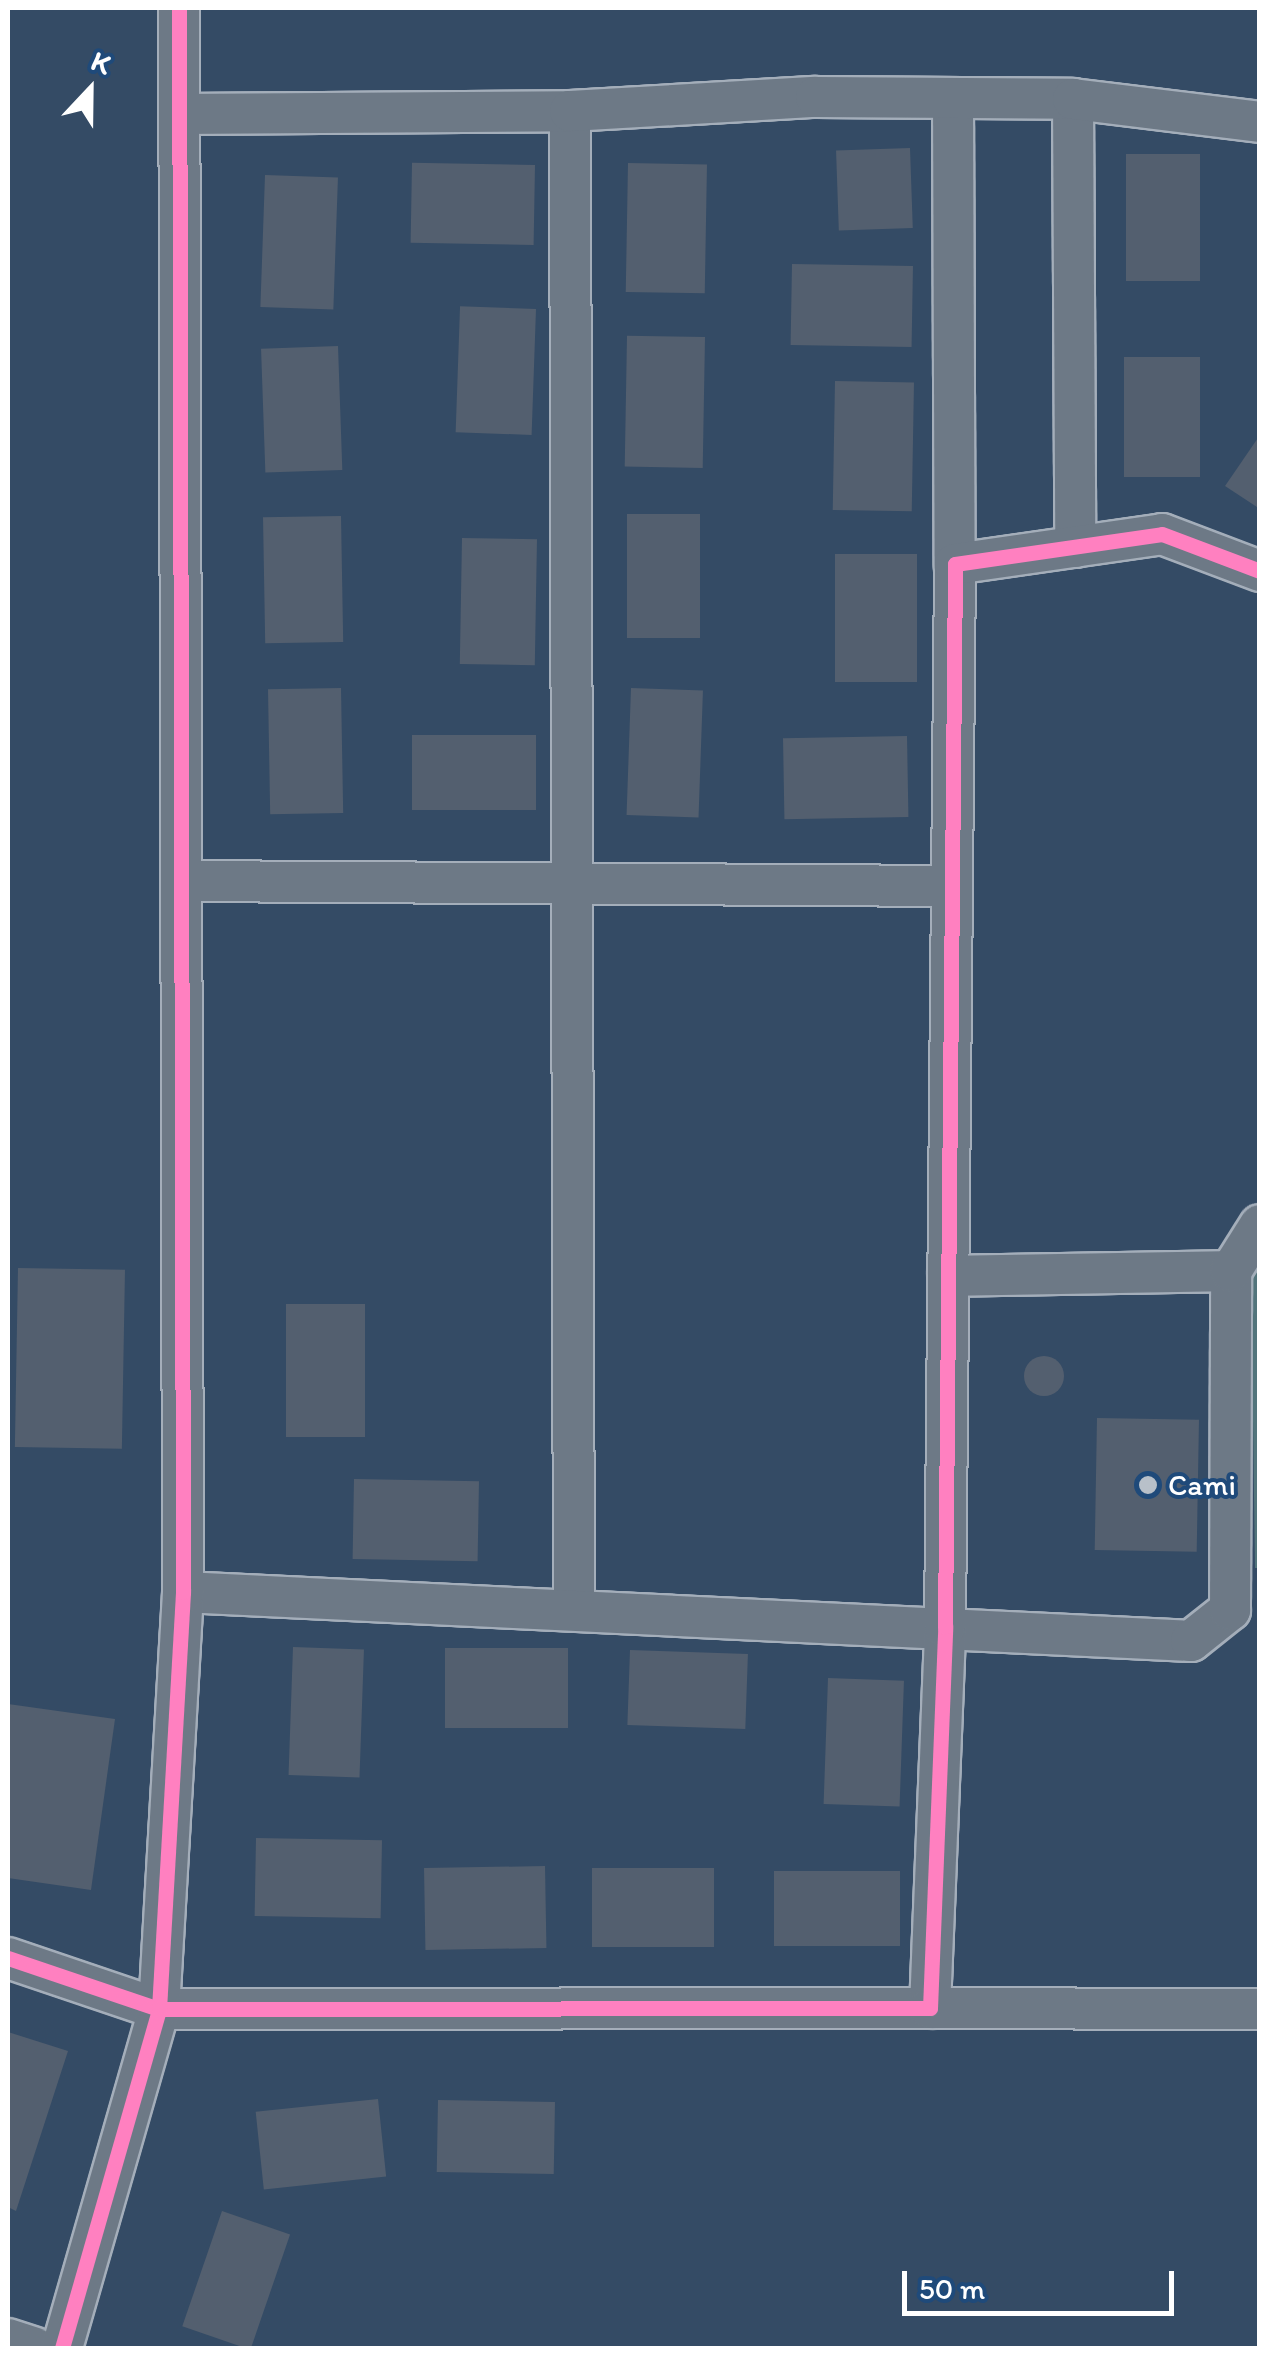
<!DOCTYPE html>
<html>
<head>
<meta charset="utf-8">
<style>
  body { margin:0 }
  #map { position:relative; width:1267px; height:2356px; overflow:hidden; background:#344b65; font-family:Itim,sans-serif }
  div>[style] { position:absolute }
  .green>* { inset:0; background:#52747b }
  .building>* { inset:0; background:#535f6f; transform-origin:0 0 }
  .round { border-radius:50% }
  .roads { filter:drop-shadow(2px 0 #a4aeba) drop-shadow(-2px 0 #a4aeba) drop-shadow(0 2px #a4aeba) drop-shadow(0 -2px #a4aeba) }
  .street>* { height:40px; margin:-20px; padding:0 20px; transform-origin:20px; border-radius:20px; background:#6d7986 }
  .cycleway>* { height:15px; margin:-7.5px; padding:0 7.5px; transform-origin:7.5px; border-radius:7.5px; background:#ff80c0 }
  .dots>* { width:28px; height:28px; translate:-50% -50%; box-sizing:border-box; border:5px solid #1f4a7a; border-radius:50% }
  span { translate:-50% -50%; white-space:nowrap; text-align:center; line-height:1.15; -webkit-text-stroke:8px #1f4a7a; paint-order:stroke }
  .poi-label { font-size:30px; color:#fff }
  .left { translate:0 -50%; text-align:left }
  .frame { position:absolute; inset:0; border:10px solid #fff; pointer-events:none }
  .north { position:absolute; left:40px; top:40px; width:100px; height:100px; -webkit-text-stroke:8px #1f4a7a; paint-order:stroke; rotate:22deg; font-size:28px; font-weight:700; line-height:40px; text-align:center; color:#fff }
  .north::after { content:''; display:block; margin:auto; width:35px; height:45px; background:#fff; clip-path:polygon(50% 0,100% 100%,50% 72%,0 100%) }
  .scale { position:absolute; left:902px; top:2271px; width:272px; height:45px; box-sizing:border-box; border:5px solid #fff; border-top:0; padding-left:12px; font-size:30px; line-height:35px; white-space:nowrap; color:#fff; -webkit-text-stroke:8px #1f4a7a; paint-order:stroke }
</style>
</head>
<body>
<div id="map">
  <div class="green">
    <div style="clip-path:polygon(1259px 1257px,1260px 1568px,1255px 1568px,1251px 1271px)"></div>
  </div>
  <div class="building">
    <div style="left:910px;top:148px;width:80px;height:74px;rotate:88deg"></div>
    <div style="left:1126px;top:154px;width:74px;height:127px"></div>
    <div style="left:628px;top:163px;width:79px;height:129px;rotate:1deg"></div>
    <div style="left:535px;top:165px;width:80px;height:123px;rotate:91deg"></div>
    <div style="left:265px;top:175px;width:73px;height:132px;rotate:2deg"></div>
    <div style="left:792px;top:264px;width:121px;height:81px;rotate:1deg"></div>
    <div style="left:536px;top:309px;width:126px;height:76px;rotate:92deg"></div>
    <div style="left:705px;top:337px;width:131px;height:78px;rotate:91deg"></div>
    <div style="left:338px;top:346px;width:124px;height:77px;rotate:88deg"></div>
    <div style="left:1200px;top:357px;width:120px;height:76px;rotate:90deg"></div>
    <div style="left:835px;top:381px;width:79px;height:129px;rotate:1deg"></div>
    <div style="clip-path:polygon(1260px 435px,1260px 509px,1225px 486px)"></div>
    <div style="left:627px;top:514px;width:73px;height:124px"></div>
    <div style="left:341px;top:516px;width:126px;height:78px;rotate:89deg"></div>
    <div style="left:462px;top:538px;width:75px;height:126px;rotate:1deg"></div>
    <div style="left:917px;top:554px;width:128px;height:82px;rotate:90deg"></div>
    <div style="left:341px;top:688px;width:125px;height:73px;rotate:89deg"></div>
    <div style="left:631px;top:688px;width:72px;height:127px;rotate:2deg"></div>
    <div style="left:412px;top:735px;width:124px;height:75px"></div>
    <div style="left:907px;top:736px;width:81px;height:124px;rotate:89deg"></div>
    <div style="left:18px;top:1268px;width:107px;height:179px;rotate:1deg"></div>
    <div style="left:365px;top:1304px;width:133px;height:79px;rotate:90deg"></div>
    <div class="round" style="left:1024px;top:1356px;width:40px;height:40px"></div>
    <div style="left:1097px;top:1418px;width:102px;height:132px;rotate:1deg"></div>
    <div style="left:354px;top:1479px;width:125px;height:80px;rotate:1deg"></div>
    <div style="left:293px;top:1647px;width:71px;height:128px;rotate:2deg"></div>
    <div style="left:445px;top:1648px;width:123px;height:80px"></div>
    <div style="left:630px;top:1650px;width:118px;height:75px;rotate:2deg"></div>
    <div style="left:828px;top:1678px;width:76px;height:126px;rotate:2deg"></div>
    <div style="clip-path:polygon(8px 1704px,115px 1719px,91px 1890px,8px 1878px)"></div>
    <div style="left:256px;top:1838px;width:126px;height:78px;rotate:1deg"></div>
    <div style="left:545px;top:1866px;width:82px;height:121px;rotate:89deg"></div>
    <div style="left:592px;top:1868px;width:122px;height:79px"></div>
    <div style="left:900px;top:1871px;width:75px;height:126px;rotate:90deg"></div>
    <div style="clip-path:polygon(8px 2032px,68px 2051px,16px 2211px,8px 2207px)"></div>
    <div style="left:378px;top:2099px;width:78px;height:123px;rotate:84deg"></div>
    <div style="left:438px;top:2100px;width:117px;height:72px;rotate:1deg"></div>
    <div style="left:222px;top:2211px;width:72px;height:122px;rotate:19deg"></div>
  </div>
  <div class="roads">
    <div class="street">
      <div style="left:953px;top:98px;width:466px;rotate:89.8deg"></div>
      <div style="left:1073px;top:99px;width:448px;rotate:89.7deg"></div>
      <div style="left:570px;top:111px;width:1499px;rotate:89.85deg"></div>
      <div style="left:179px;top:114px;width:391px;rotate:-0.4deg"></div>
      <div style="left:570px;top:111px;width:246px;rotate:-3.3deg"></div>
      <div style="left:816px;top:97px;width:257px;rotate:0.4deg"></div>
      <div style="left:1073px;top:99px;width:188px;rotate:7deg"></div>
      <div style="left:181px;top:881px;width:770px;rotate:0.37deg"></div>
      <div style="left:948px;top:1276px;width:283px;rotate:-1deg"></div>
      <div style="left:183px;top:1592px;width:1009px;rotate:2.78deg"></div>
      <div style="left:1191px;top:1641px;width:50px;rotate:-38.5deg"></div>
      <div style="left:1230px;top:1610px;width:339px;rotate:-89.8deg"></div>
      <div style="left:1231px;top:1271px;width:54px;rotate:-57.8deg"></div>
      <div style="left:8px;top:1958px;width:159px;rotate:18.7deg"></div>
      <div style="left:159px;top:2009px;width:771px;rotate:-0.07deg"></div>
      <div style="left:930px;top:2008px;width:381px;rotate:-87.7deg"></div>
      <div style="left:945px;top:1627px;width:1063px;rotate:-89.46deg"></div>
      <div style="left:955px;top:564px;width:209px;rotate:-8.2deg"></div>
      <div style="left:1162px;top:534px;width:105px;rotate:20.7deg"></div>
      <div style="left:930px;top:2008px;width:330px;rotate:0.2deg"></div>
      <div style="left:8px;top:2339px;width:28px;rotate:18deg"></div>
      <div style="left:62px;top:2348px;width:353px;rotate:-74deg"></div>
      <div style="left:159px;top:2009px;width:418px;rotate:-86.7deg"></div>
      <div style="left:183px;top:1592px;width:1584px;rotate:-90.14deg"></div>
    </div>
  </div>
  <div class="cycleway">
    <div style="left:8px;top:1958px;width:159px;rotate:18.7deg"></div>
    <div style="left:159px;top:2009px;width:771px;rotate:-0.07deg"></div>
    <div style="left:930px;top:2008px;width:381px;rotate:-87.7deg"></div>
    <div style="left:945px;top:1627px;width:1063px;rotate:-89.46deg"></div>
    <div style="left:955px;top:564px;width:209px;rotate:-8.2deg"></div>
    <div style="left:1162px;top:534px;width:105px;rotate:20.7deg"></div>
    <div style="left:62px;top:2348px;width:353px;rotate:-74deg"></div>
    <div style="left:159px;top:2009px;width:418px;rotate:-86.7deg"></div>
    <div style="left:183px;top:1592px;width:1584px;rotate:-90.14deg"></div>
  </div>
  <div class="dots">
    <div style="left:1148px;top:1485px;background:#b8c0c9"></div>
  </div>
  <div class="poi-label">
    <span class="left" style="left:1168px;top:1485px">Cami</span>
  </div>
  <div class="frame"></div>
  <div class="north">K</div>
  <div class="scale">50 m</div>
</div>
</body>
</html>
